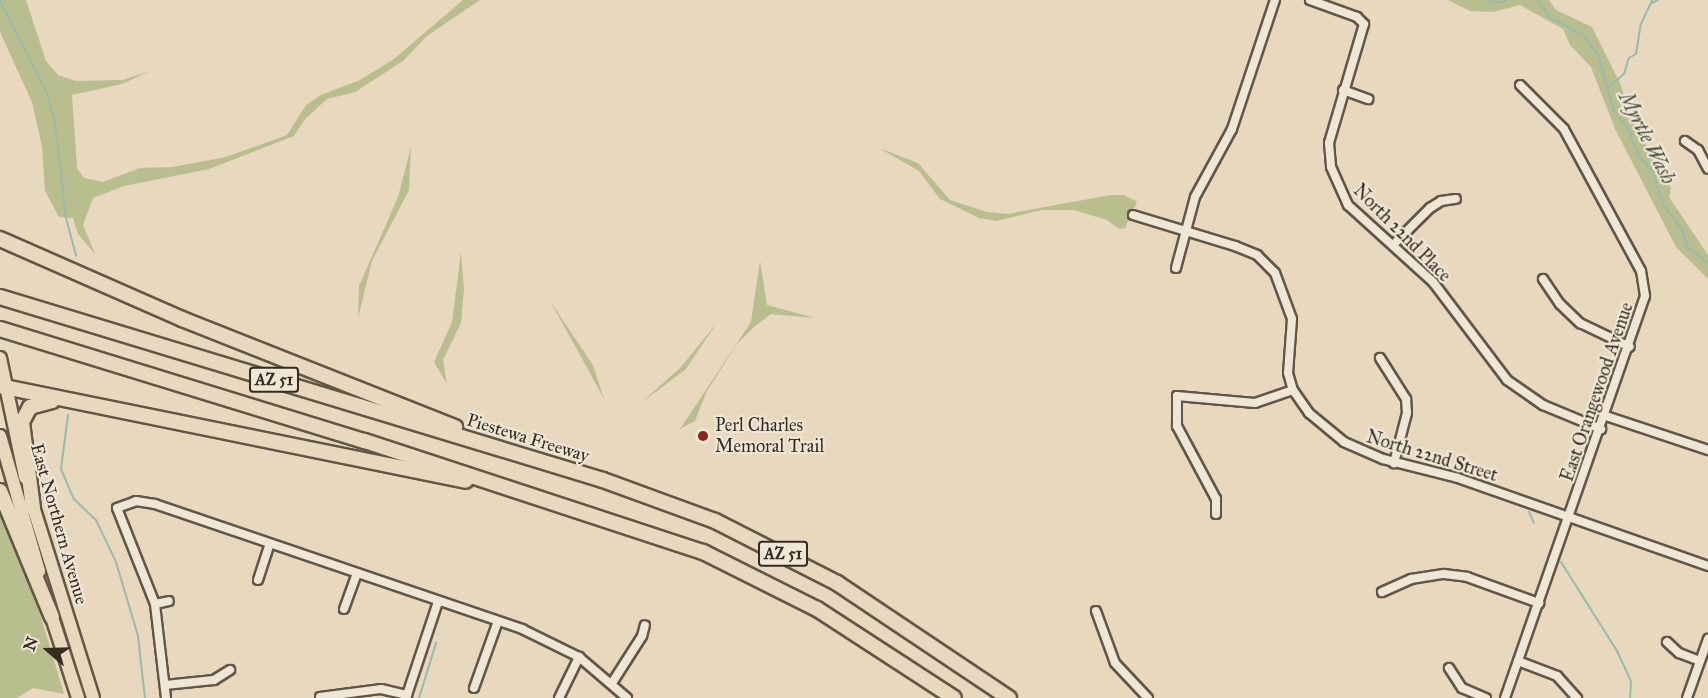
<!DOCTYPE html>
<html>
<head>
<meta charset="utf-8">
<style>
  body { margin:0 }
  #map { position:relative; width:1708px; height:698px; overflow:hidden; background:#e7d8be; font-family:"IM FELL Great Primer",serif }
  div>[style] { position:absolute }
  .green>* { inset:0; background:#b9be8f }
  .stream>* { height:2px; margin:-1px; padding:0 1px; transform-origin:1px; border-radius:1px; background:#97bbad }
  .roads { filter:drop-shadow(2px 0 #625647) drop-shadow(-2px 0 #625647) drop-shadow(0 2px #625647) drop-shadow(0 -2px #625647) }
  .street>* { height:8px; margin:-4px; padding:0 4px; transform-origin:4px; border-radius:4px; background:#efe6d5 }
  .primary>* { height:12px; margin:-6px; padding:0 6px; transform-origin:6px; border-radius:6px; background:#e7d8be }
  .highway>* { height:14px; margin:-7px; padding:0 7px; transform-origin:7px; border-radius:7px; background:#e7d8be }
  .dots>* { width:16px; height:16px; translate:-50% -50%; box-sizing:border-box; border:3px solid #efe6d5; border-radius:50% }
  span { translate:-50% -50%; white-space:nowrap; text-align:center; line-height:1.15; -webkit-text-stroke:4.5px #efe6d5; paint-order:stroke }
  .shield-label span { padding:2px 4px; background:#efe6d5; border:2px solid; border-radius:4px; -webkit-text-stroke-width:0 }
  .shield-label { font-size:16px; color:#362b1f; font-weight:700 }
  .street-label { font-size:18px; color:#362b1f }
  .poi-label { font-size:18px; color:#362b1f }
  .left { translate:0 -50%; text-align:left }
  .water-label { font-size:20px; color:#4e4f42; font-style:italic }
  .north { position:absolute; left:18px; top:620px; width:60px; height:60px; -webkit-text-stroke:4px #efe6d5; paint-order:stroke; rotate:290deg; font-size:16px; font-weight:700; line-height:24px; text-align:center; color:#362b1f }
  .north::after { content:''; display:block; margin:auto; width:21px; height:27px; background:#362b1f; clip-path:polygon(50% 0,100% 100%,50% 72%,0 100%) }
</style>
</head>
<body>
<div id="map">
  <div class="green">
    <div style="clip-path:polygon(0 0,26px 0,46px 61px,58px 75px,76px 81px,123px 80px,150px 71px,122px 84px,72px 95px,77px 168px,84px 178px,103px 182px,140px 168px,173px 167px,226px 157px,287px 135px,306px 105px,321px 95px,360px 80px,394px 59px,463px 0,480px 0,427px 36px,403px 61px,355px 92px,327px 99px,305px 119px,294px 136px,209px 169px,124px 186px,93px 198px,83px 225px,95px 254px,78px 234px,73px 218px,59px 217px,45px 191px,42px 146px,32px 102px,0 32px)"></div>
    <div style="clip-path:polygon(1448px 0,1549px 0,1556px 10px,1592px 27px,1620px 83px,1635px 126px,1671px 188px,1669px 197px,1708px 255px,1708px 279px,1676px 247px,1615px 129px,1591px 67px,1570px 45px,1563px 29px,1520px 5px,1493px 12px,1470px 11px)"></div>
    <div style="clip-path:polygon(411px 147px,409px 190px,372px 261px,358px 318px,359px 286px,398px 197px)"></div>
    <div style="clip-path:polygon(879px 148px,918px 163px,950px 200px,987px 212px,1007px 214px,1111px 195px,1124px 195px,1137px 202px,1125px 228px,1119px 229px,1107px 220px,1074px 210px,1042px 210px,997px 221px,979px 218px,940px 199px,919px 171px)"></div>
    <div style="clip-path:polygon(461px 252px,464px 289px,461px 323px,443px 360px,447px 384px,434px 362px,452px 322px)"></div>
    <div style="clip-path:polygon(760px 261px,767px 305px,815px 318px,771px 314px,755px 326px,736px 345px,706px 393px,695px 421px,680px 429px,751px 322px)"></div>
    <div style="clip-path:polygon(550px 301px,593px 365px,604px 399px,585px 364px)"></div>
    <div style="clip-path:polygon(717px 323px,685px 370px,642px 402px,680px 368px)"></div>
    <div style="clip-path:polygon(0 509px,26px 567px,64px 694px,33px 688px,17px 698px,0 698px)"></div>
  </div>
  <div class="stream">
    <div style="left:1486px;top:0;width:15px;rotate:11deg"></div>
    <div style="left:1501px;top:3px;width:7px;rotate:-27deg"></div>
    <div style="left:1538px;top:0;width:22px;rotate:56deg"></div>
    <div style="left:1550px;top:18px;width:37px;rotate:27deg"></div>
    <div style="left:1583px;top:35px;width:25px;rotate:53deg"></div>
    <div style="left:1598px;top:55px;width:58px;rotate:74.1deg"></div>
    <div style="left:1614px;top:111px;width:24px;rotate:52deg"></div>
    <div style="left:1629px;top:130px;width:27px;rotate:70deg"></div>
    <div style="left:1638px;top:155px;width:21px;rotate:49deg"></div>
    <div style="left:1652px;top:171px;width:37px;rotate:71deg"></div>
    <div style="left:1664px;top:206px;width:28px;rotate:51deg"></div>
    <div style="left:1682px;top:228px;width:20px;rotate:75deg"></div>
    <div style="left:1687px;top:247px;width:26px;rotate:37deg"></div>
    <div style="left:0;top:1px;width:103px;rotate:62.9deg"></div>
    <div style="left:47px;top:93px;width:30px;rotate:75deg"></div>
    <div style="left:55px;top:122px;width:97px;rotate:83.5deg"></div>
    <div style="left:66px;top:218px;width:39px;rotate:75deg"></div>
    <div style="left:1652px;top:3px;width:7px;rotate:-27deg"></div>
    <div style="left:1610px;top:86px;width:18px;rotate:-41deg"></div>
    <div style="left:1624px;top:74px;width:17px;rotate:-73deg"></div>
    <div style="left:1629px;top:58px;width:8px;rotate:-30deg"></div>
    <div style="left:1636px;top:54px;width:30px;rotate:-81deg"></div>
    <div style="left:1641px;top:24px;width:26px;rotate:-65deg"></div>
    <div style="left:68px;top:415px;width:54px;rotate:97.4deg"></div>
    <div style="left:61px;top:469px;width:33px;rotate:67deg"></div>
    <div style="left:74px;top:499px;width:30px;rotate:44deg"></div>
    <div style="left:96px;top:520px;width:47px;rotate:64.5deg"></div>
    <div style="left:116px;top:562px;width:77px;rotate:73.4deg"></div>
    <div style="left:138px;top:636px;width:62px;rotate:83.6deg"></div>
    <div style="left:1529px;top:512px;width:12px;rotate:66deg"></div>
    <div style="left:1561px;top:562px;width:105px;rotate:57.8deg"></div>
    <div style="left:1617px;top:651px;width:33px;rotate:65deg"></div>
    <div style="left:1631px;top:681px;width:17px;rotate:93deg"></div>
    <div style="left:419px;top:698px;width:58px;rotate:-72.8deg"></div>
  </div>
  <div class="roads">
    <div class="street">
      <div style="left:1310px;top:0;width:50px;rotate:19.9deg"></div>
      <div style="left:1357px;top:17px;width:10px;rotate:45deg"></div>
      <div style="left:1364px;top:24px;width:124px;rotate:106.4deg"></div>
      <div style="left:1329px;top:143px;width:24px;rotate:85deg"></div>
      <div style="left:1331px;top:167px;width:42px;rotate:65.9deg"></div>
      <div style="left:1348px;top:205px;width:115px;rotate:42.2deg"></div>
      <div style="left:1433px;top:282px;width:123px;rotate:52.9deg"></div>
      <div style="left:1507px;top:380px;width:44px;rotate:34.8deg"></div>
      <div style="left:1543px;top:405px;width:63px;rotate:22.5deg"></div>
      <div style="left:1343px;top:90px;width:27px;rotate:20deg"></div>
      <div style="left:1685px;top:141px;width:16px;rotate:35deg"></div>
      <div style="left:1698px;top:150px;width:21px;rotate:62deg"></div>
      <div style="left:1133px;top:215px;width:107px;rotate:16.9deg"></div>
      <div style="left:1235px;top:246px;width:24px;rotate:22deg"></div>
      <div style="left:1257px;top:255px;width:25px;rotate:45deg"></div>
      <div style="left:1275px;top:273px;width:49px;rotate:69.7deg"></div>
      <div style="left:1292px;top:319px;width:54px;rotate:94.2deg"></div>
      <div style="left:1288px;top:373px;width:18px;rotate:74deg"></div>
      <div style="left:1293px;top:390px;width:28px;rotate:55deg"></div>
      <div style="left:1309px;top:413px;width:45px;rotate:39.6deg"></div>
      <div style="left:1344px;top:442px;width:43px;rotate:23.6deg"></div>
      <div style="left:1383px;top:459px;width:77px;rotate:14.2deg"></div>
      <div style="left:1458px;top:478px;width:265px;rotate:19.4deg"></div>
      <div style="left:1394px;top:244px;width:51px;rotate:-45deg"></div>
      <div style="left:1430px;top:208px;width:13px;rotate:-32deg"></div>
      <div style="left:1441px;top:201px;width:15px;rotate:-8deg"></div>
      <div style="left:1176px;top:268px;width:73px;rotate:-75deg"></div>
      <div style="left:1195px;top:197px;width:77px;rotate:-61.4deg"></div>
      <div style="left:1232px;top:129px;width:136px;rotate:-71.6deg"></div>
      <div style="left:1543px;top:279px;width:30px;rotate:56deg"></div>
      <div style="left:1560px;top:304px;width:28px;rotate:44deg"></div>
      <div style="left:1580px;top:323px;width:55px;rotate:25.6deg"></div>
      <div style="left:1380px;top:358px;width:49px;rotate:57.6deg"></div>
      <div style="left:1406px;top:399px;width:14px;rotate:86deg"></div>
      <div style="left:1407px;top:413px;width:52px;rotate:104.6deg"></div>
      <div style="left:1606px;top:416px;width:108px;rotate:18.4deg"></div>
      <div style="left:1216px;top:514px;width:15px;rotate:-90deg"></div>
      <div style="left:1216px;top:499px;width:83px;rotate:-118.1deg"></div>
      <div style="left:1177px;top:426px;width:30px;rotate:-90deg"></div>
      <div style="left:1177px;top:396px;width:78px;rotate:5.1deg"></div>
      <div style="left:1255px;top:403px;width:40px;rotate:-18.9deg"></div>
      <div style="left:258px;top:580px;width:38px;rotate:-72deg"></div>
      <div style="left:1382px;top:592px;width:32px;rotate:-24deg"></div>
      <div style="left:1411px;top:579px;width:33px;rotate:-9deg"></div>
      <div style="left:1444px;top:574px;width:23px;rotate:7deg"></div>
      <div style="left:1467px;top:577px;width:77px;rotate:19.9deg"></div>
      <div style="left:155px;top:604px;width:14px;rotate:-12deg"></div>
      <div style="left:344px;top:609px;width:37px;rotate:-70deg"></div>
      <div style="left:1096px;top:611px;width:55px;rotate:69.9deg"></div>
      <div style="left:1115px;top:663px;width:48px;rotate:46.7deg"></div>
      <div style="left:1667px;top:642px;width:16px;rotate:43deg"></div>
      <div style="left:1679px;top:653px;width:22px;rotate:21deg"></div>
      <div style="left:1518px;top:661px;width:42px;rotate:21deg"></div>
      <div style="left:1557px;top:676px;width:30px;rotate:48deg"></div>
      <div style="left:1449px;top:668px;width:24px;rotate:57deg"></div>
      <div style="left:1462px;top:688px;width:26px;rotate:23deg"></div>
      <div style="left:612px;top:683px;width:56px;rotate:-57.4deg"></div>
      <div style="left:642px;top:636px;width:11px;rotate:-75deg"></div>
      <div style="left:165px;top:685px;width:49px;rotate:-5.8deg"></div>
      <div style="left:214px;top:680px;width:19px;rotate:-32deg"></div>
      <div style="left:474px;top:688px;width:71px;rotate:-70.3deg"></div>
      <div style="left:320px;top:697px;width:62px;rotate:-7.5deg"></div>
      <div style="left:381px;top:689px;width:27px;rotate:13deg"></div>
      <div style="left:166px;top:698px;width:95px;rotate:-96.7deg"></div>
      <div style="left:155px;top:604px;width:103px;rotate:-111.6deg"></div>
      <div style="left:117px;top:508px;width:20px;rotate:-20deg"></div>
      <div style="left:136px;top:501px;width:19px;rotate:9deg"></div>
      <div style="left:155px;top:504px;width:388px;rotate:18.8deg"></div>
      <div style="left:522px;top:629px;width:64px;rotate:26.2deg"></div>
      <div style="left:579px;top:657px;width:63px;rotate:40.5deg"></div>
      <div style="left:406px;top:698px;width:101px;rotate:-71.6deg"></div>
      <div style="left:559px;top:698px;width:46px;rotate:-64deg"></div>
      <div style="left:1505px;top:698px;width:426px;rotate:-70.8deg"></div>
      <div style="left:1645px;top:296px;width:25px;rotate:-99deg"></div>
      <div style="left:1641px;top:271px;width:162px;rotate:-118.5deg"></div>
      <div style="left:1564px;top:129px;width:62px;rotate:-135deg"></div>
      <div style="left:1687px;top:698px;width:63px;rotate:-70.4deg"></div>
    </div>
    <div class="primary">
      <div style="left:0;top:358px;width:122px;rotate:78.1deg"></div>
      <div style="left:0;top:436px;width:141px;rotate:73.9deg"></div>
      <div style="left:31px;top:500px;width:207px;rotate:72.6deg"></div>
      <div style="left:49px;top:608px;width:95px;rotate:72.1deg"></div>
    </div>
    <div class="highway">
      <div style="left:0;top:239px;width:199px;rotate:23.7deg"></div>
      <div style="left:182px;top:319px;width:294px;rotate:21.6deg"></div>
      <div style="left:0;top:297px;width:630px;rotate:16.88deg"></div>
      <div style="left:603px;top:480px;width:119px;rotate:20.1deg"></div>
      <div style="left:715px;top:521px;width:137px;rotate:26.9deg"></div>
      <div style="left:837px;top:583px;width:207px;rotate:33.8deg"></div>
      <div style="left:0;top:329px;width:382px;rotate:17.1deg"></div>
      <div style="left:365px;top:441px;width:356px;rotate:18.2deg"></div>
      <div style="left:703px;top:552px;width:127px;rotate:26.6deg"></div>
      <div style="left:817px;top:609px;width:163px;rotate:33deg"></div>
      <div style="left:0;top:386px;width:475px;rotate:11.5deg"></div>
      <div style="left:0;top:491px;width:136px;rotate:67.6deg"></div>
      <div style="left:33px;top:508px;width:87px;rotate:-97.3deg"></div>
      <div style="left:22px;top:422px;width:17px;rotate:-62deg"></div>
      <div style="left:30px;top:407px;width:23px;rotate:-15deg"></div>
    </div>
  </div>
  <div class="dots">
    <div style="left:703px;top:436px;background:#8f2418"></div>
  </div>
  <div class="shield-label">
    <span style="left:274px;top:380px">AZ 51</span>
    <span style="left:783px;top:554px">AZ 51</span>
  </div>
  <div class="street-label">
    <span style="left:1402px;top:233px;rotate:45deg">North 22nd Place</span>
    <span style="left:1597px;top:392px;rotate:-71deg">East Orangewood Avenue</span>
    <span style="left:528px;top:438px;rotate:17deg">Piestewa Freeway</span>
    <span style="left:1432px;top:456px;rotate:17deg">North 22nd Street</span>
    <span style="left:59px;top:524px;rotate:74deg">East Northern Avenue</span>
  </div>
  <div class="poi-label">
    <span class="left" style="left:715px;top:436px">Perl Charles<br>Memoral Trail</span>
  </div>
  <div class="water-label">
    <span style="left:1647px;top:138px;rotate:63deg">Myrtle Wash</span>
  </div>
  <div class="north">N</div>
</div>
</body>
</html>
